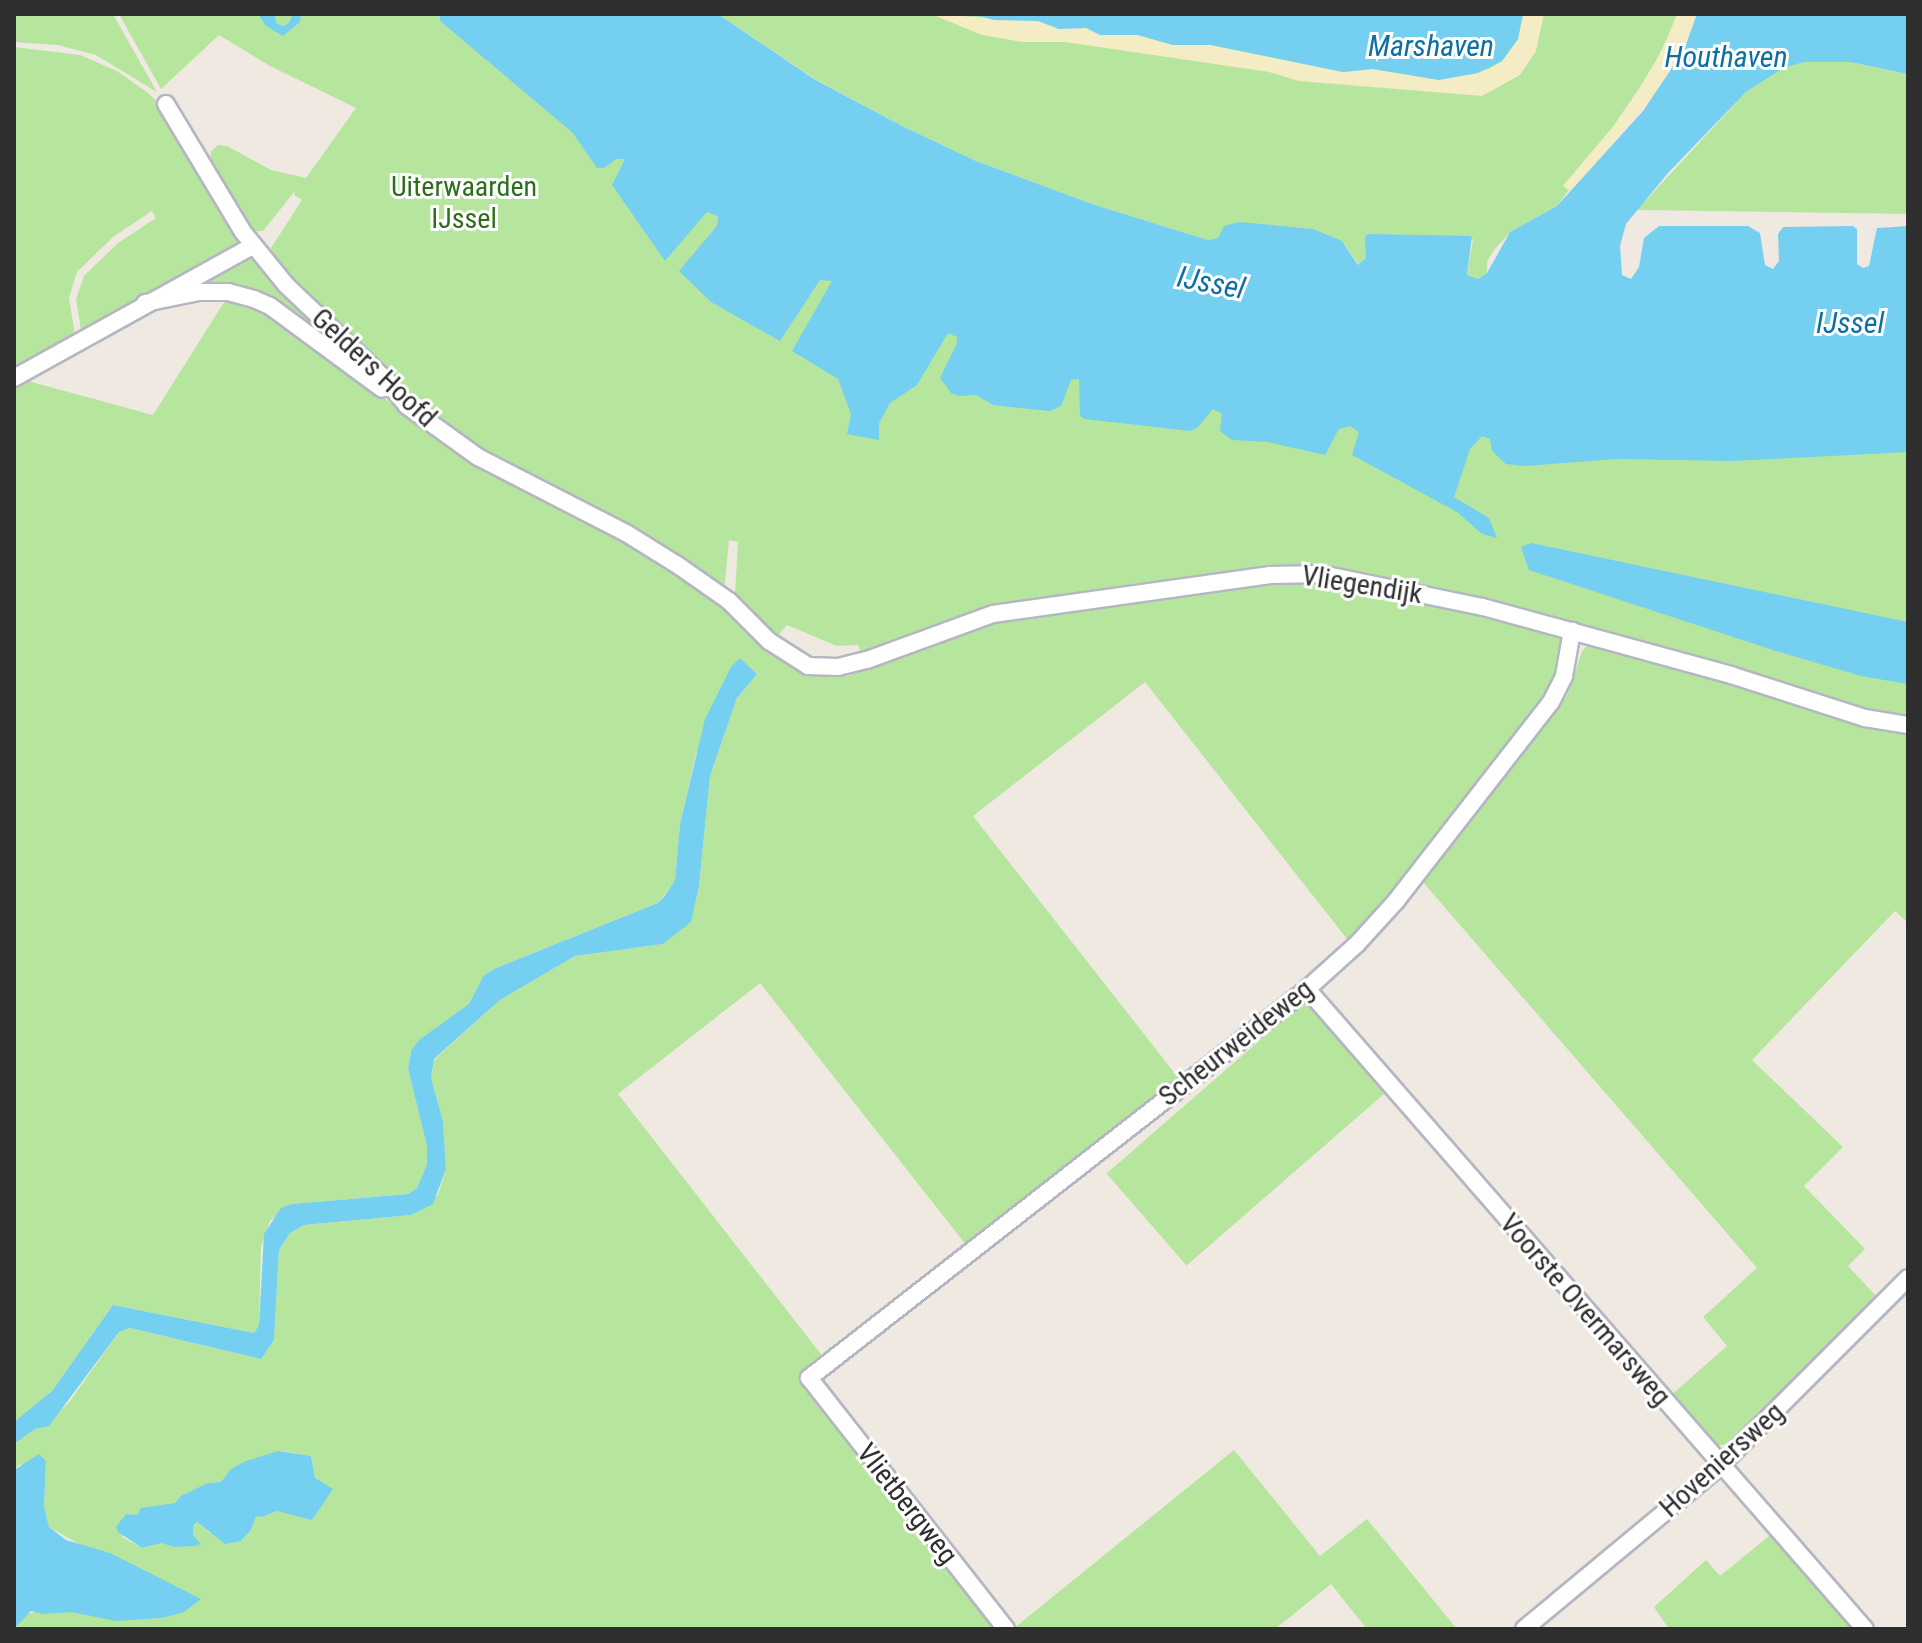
<!DOCTYPE html>
<html>
<head>
<meta charset="utf-8">
<style>
  body { margin:0 }
  #map { position:relative; width:1922px; height:1643px; overflow:hidden; background:#efe9e1; font-family:"Roboto Condensed",sans-serif }
  div>[style] { position:absolute }
  .green>* { inset:0; background:#b6e59e; transform-origin:0 0 }
  .sand>* { inset:0; background:#f3ecc5 }
  .water>* { inset:0; background:#75cff0 }
  .roads { filter:drop-shadow(2px 0 #b4b7c1) drop-shadow(-2px 0 #b4b7c1) drop-shadow(0 2px #b4b7c1) drop-shadow(0 -2px #b4b7c1) }
  .minor>* { height:16px; margin:-8px; padding:0 8px; transform-origin:8px; border-radius:8px; background:#fff }
  span { translate:-50% -50%; white-space:nowrap; text-align:center; line-height:1.15; -webkit-text-stroke:6px #fff; paint-order:stroke }
  .park-label { font-size:28px; color:#2c6e1b }
  .street-label { font-size:28px; color:#2e2e2e }
  .water-label { font-size:30px; color:#0d6fa3; font-style:italic }
  .frame { position:absolute; inset:0; border:16px solid #2e2e2e; pointer-events:none }
</style>
</head>
<body>
<div id="map">
  <div class="green">
    <div style="clip-path:polygon(14px 14px,113px 14px,157px 92px,96px 55px,58px 45px,14px 42px)"></div>
    <div style="clip-path:polygon(119px 14px,461px 14px,626px 156px,1862px 435px,1894px 452px,1908px 452px,1908px 717px,1834px 702px,1350px 572px,1013px 610px,862px 656px,858px 645px,837px 646px,787px 625px,775px 639px,735px 595px,738px 542px,729px 540px,724px 592px,505px 466px,428px 417px,290px 284px,273px 259px,271px 248px,302px 200px,294px 195px,295px 191px,263px 231px,250px 231px,210px 168px,211px 151px,218px 145px,227px 146px,271px 170px,306px 178px,356px 108px,270px 66px,219px 35px,161px 89px)"></div>
    <div style="clip-path:polygon(718px 14px,973px 14px,1100px 35px,1523px 14px,1678px 14px,1654px 66px,1613px 127px,1563px 186px,1569px 190px,1557px 206px,1510px 232px,1494px 250px,1487px 262px,1487px 273px,1478px 279px,1467px 275px,1473px 239px,1366px 258px,1359px 265px,1342px 241px,1222px 232px,1218px 238px,1208px 240px,1092px 204px,976px 161px,902px 126px,815px 79px)"></div>
    <div style="clip-path:polygon(14px 47px,80px 55px,117px 71px,148px 93px,161px 105px,242px 241px,241px 244px,82px 336px,76px 299px,84px 276px,118px 243px,156px 218px,152px 211px,113px 237px,77px 272px,69px 298px,76px 341px,14px 371px)"></div>
    <div style="clip-path:polygon(1804px 62px,1850px 62px,1908px 74px,1908px 214px,1637px 210px,1747px 91px,1784px 68px)"></div>
    <div style="clip-path:polygon(246px 258px,255px 259px,384px 384px,266px 299px,169px 294px)"></div>
    <div style="clip-path:polygon(evenodd,226px 299px,267px 312px,440px 439px,664px 563px,718px 600px,759px 642px,801px 669px,848px 676px,932px 642px,1004px 620px,1257px 583px,1308px 579px,1355px 583px,1557px 634px,1565px 645px,1562px 665px,1505px 755px,1351px 944px,1145px 682px,973px 816px,1180px 1080px,967px 1246px,760px 983px,618px 1094px,824px 1358px,800px 1379px,995px 1629px,16px 1629px,24px 1615px,39px 1611px,71px 1612px,116px 1620px,162px 1618px,81px 1545px,49px 1527px,44px 1506px,46px 1461px,19px 1465px,14px 1470px,14px 1444px,35px 1429px,46px 1426px,70px 1401px,119px 1332px,130px 1328px,261px 1359px,274px 1340px,279px 1250px,290px 1233px,304px 1225px,411px 1215px,438px 1195px,446px 1169px,443px 1121px,431px 1078px,434px 1060px,500px 1000px,575px 956px,663px 944px,690px 922px,699px 887px,710px 776px,737px 698px,757px 674px,740px 658px,696px 754px,680px 824px,675px 880px,663px 897px,658px 903px,496px 968px,484px 975px,469px 1004px,411px 1051px,408px 1069px,427px 1146px,427px 1164px,417px 1188px,408px 1194px,292px 1204px,270px 1221px,261px 1246px,259px 1325px,254px 1333px,113px 1305px,52px 1391px,14px 1422px,14px 387px,28px 381px,153px 415px,226px 299px,280px 1451px,311px 1456px,315px 1478px,277px 1511px,262px 1517px,256px 1515px,251px 1530px,241px 1541px,210px 1533px,197px 1522px,192px 1525px,195px 1546px,162px 1543px,142px 1548px,122px 1537px,148px 1506px,151px 1509px,175px 1503px,208px 1483px,221px 1482px,232px 1469px,280px 1451px)"></div>
    <div style="clip-path:polygon(1590px 643px,1908px 732px,1908px 923px,1895px 911px,1752px 1060px,1843px 1147px,1804px 1186px,1865px 1249px,1848px 1266px,1878px 1298px,1735px 1444px,1711px 1446px,1668px 1398px,1727px 1346px,1703px 1317px,1757px 1268px,1422px 881px,1567px 696px,1582px 651px)"></div>
    <div style="left:1305px;top:1001px;width:122px;height:263px;rotate:49deg"></div>
    <div style="clip-path:polygon(1234px 1450px,1320px 1556px,1367px 1519px,1457px 1629px,1367px 1629px,1331px 1584px,1275px 1629px,1013px 1629px)"></div>
    <div style="clip-path:polygon(1774px 1532px,1858px 1629px,1669px 1629px,1654px 1607px,1706px 1560px,1720px 1576px)"></div>
  </div>
  <div class="sand">
    <div style="clip-path:polygon(931px 14px,1038px 21px,1059px 29px,1086px 28px,1100px 35px,1138px 35px,1173px 45px,1211px 45px,1343px 72px,1373px 69px,1439px 80px,1489px 69px,1502px 61px,1518px 39px,1523px 14px,1544px 14px,1536px 51px,1520px 75px,1482px 96px,1299px 81px,1269px 72px,1065px 42px,1022px 42px,982px 35px)"></div>
    <div style="clip-path:polygon(1677px 14px,1697px 14px,1684px 50px,1667px 80px,1571px 192px,1563px 186px,1613px 127px,1639px 89px,1664px 47px)"></div>
  </div>
  <div class="water">
    <div style="clip-path:polygon(258px 14px,274px 14px,277px 24px,284px 26px,290px 22px,292px 14px,301px 14px,300px 22px,283px 36px,266px 26px)"></div>
    <div style="clip-path:polygon(440px 14px,718px 14px,814px 79px,902px 126px,976px 161px,1092px 204px,1208px 240px,1218px 238px,1224px 226px,1239px 222px,1313px 229px,1342px 241px,1358px 265px,1366px 258px,1365px 237px,1368px 234px,1472px 236px,1467px 275px,1478px 279px,1487px 273px,1510px 232px,1557px 206px,1643px 111px,1684px 50px,1697px 14px,1908px 14px,1908px 74px,1850px 62px,1804px 62px,1784px 68px,1747px 91px,1668px 173px,1626px 224px,1620px 246px,1622px 275px,1631px 279px,1639px 267px,1644px 238px,1659px 226px,1748px 226px,1760px 233px,1765px 265px,1773px 269px,1779px 261px,1778px 234px,1783px 227px,1853px 226px,1857px 229px,1857px 264px,1863px 268px,1869px 266px,1877px 228px,1908px 226px,1908px 452px,1733px 461px,1616px 459px,1525px 466px,1506px 464px,1492px 451px,1490px 439px,1482px 436px,1470px 449px,1454px 497px,1489px 518px,1497px 538px,1482px 534px,1457px 512px,1352px 455px,1359px 432px,1350px 426px,1339px 429px,1325px 455px,1268px 442px,1232px 440px,1220px 431px,1222px 414px,1213px 409px,1197px 428px,1190px 431px,1085px 419px,1080px 416px,1079px 379px,1071px 380px,1061px 406px,1050px 411px,993px 405px,976px 395px,959px 396px,951px 393px,940px 378px,957px 343px,957px 337px,948px 333px,917px 385px,890px 403px,879px 423px,879px 440px,847px 434px,851px 414px,838px 379px,792px 351px,832px 281px,820px 280px,780px 341px,711px 302px,679px 271px,717px 226px,718px 216px,707px 212px,665px 261px,612px 185px,625px 159px,616px 159px,604px 168px,597px 168px,572px 132px,440px 21px)"></div>
    <div style="clip-path:polygon(973px 14px,1523px 14px,1518px 39px,1502px 61px,1478px 73px,1439px 80px,1373px 69px,1343px 72px,1211px 45px,1173px 45px,1138px 35px,1100px 35px,1086px 28px,1059px 29px,1038px 21px,994px 20px)"></div>
    <div style="clip-path:polygon(1531px 543px,1908px 622px,1908px 684px,1861px 676px,1776px 651px,1529px 570px,1521px 547px)"></div>
    <div style="clip-path:polygon(740px 658px,757px 674px,737px 698px,710px 776px,699px 886px,691px 922px,663px 944px,575px 956px,500px 1000px,434px 1059px,431px 1078px,443px 1121px,446px 1169px,433px 1204px,411px 1215px,304px 1225px,290px 1233px,279px 1250px,274px 1340px,261px 1359px,130px 1328px,119px 1332px,49px 1426px,35px 1429px,14px 1444px,14px 1422px,52px 1391px,113px 1305px,254px 1333px,259px 1325px,264px 1234px,281px 1208px,292px 1204px,408px 1194px,417px 1188px,427px 1164px,427px 1146px,408px 1069px,411px 1051px,419px 1040px,469px 1004px,484px 975px,496px 968px,658px 903px,664px 897px,675px 880px,680px 824px,705px 719px,731px 667px)"></div>
    <div style="clip-path:polygon(278px 1451px,311px 1456px,315px 1478px,333px 1489px,312px 1520px,277px 1511px,262px 1517px,256px 1516px,251px 1530px,241px 1541px,225px 1544px,197px 1522px,193px 1525px,193px 1535px,201px 1544px,195px 1546px,174px 1547px,162px 1543px,142px 1548px,118px 1532px,116px 1527px,126px 1514px,137px 1515px,141px 1508px,175px 1503px,181px 1496px,208px 1483px,221px 1482px,231px 1469px,246px 1461px)"></div>
    <div style="clip-path:polygon(39px 1454px,46px 1461px,44px 1506px,49px 1527px,66px 1540px,110px 1553px,201px 1599px,184px 1612px,162px 1618px,116px 1621px,71px 1612px,43px 1614px,31px 1611px,14px 1629px,14px 1470px)"></div>
  </div>
  <div class="roads">
    <div class="minor">
      <div style="left:166px;top:104px;width:149px;rotate:59deg"></div>
      <div style="left:243px;top:232px;width:68px;rotate:50.9deg"></div>
      <div style="left:286px;top:285px;width:139px;rotate:43.5deg"></div>
      <div style="left:387px;top:381px;width:32px;rotate:51deg"></div>
      <div style="left:407px;top:406px;width:87px;rotate:35.7deg"></div>
      <div style="left:478px;top:457px;width:166px;rotate:27.2deg"></div>
      <div style="left:626px;top:533px;width:62px;rotate:31.9deg"></div>
      <div style="left:679px;top:566px;width:61px;rotate:35deg"></div>
      <div style="left:729px;top:601px;width:57px;rotate:45deg"></div>
      <div style="left:769px;top:641px;width:46px;rotate:32.7deg"></div>
      <div style="left:808px;top:666px;width:30px;rotate:2deg"></div>
      <div style="left:838px;top:667px;width:30px;rotate:-14deg"></div>
      <div style="left:867px;top:660px;width:134px;rotate:-20.1deg"></div>
      <div style="left:993px;top:614px;width:280px;rotate:-8deg"></div>
      <div style="left:1270px;top:575px;width:52px;rotate:-1.1deg"></div>
      <div style="left:1322px;top:574px;width:164px;rotate:11.6deg"></div>
      <div style="left:1483px;top:607px;width:257px;rotate:15.3deg"></div>
      <div style="left:1731px;top:675px;width:141px;rotate:17.8deg"></div>
      <div style="left:1865px;top:718px;width:44px;rotate:9.2deg"></div>
      <div style="left:145px;top:303px;width:54px;rotate:-11.7deg"></div>
      <div style="left:198px;top:292px;width:30px"></div>
      <div style="left:228px;top:292px;width:27px;rotate:15deg"></div>
      <div style="left:254px;top:299px;width:17px;rotate:24deg"></div>
      <div style="left:270px;top:306px;width:139px;rotate:36.5deg"></div>
      <div style="left:14px;top:378px;width:274px;rotate:-29deg"></div>
      <div style="left:1307px;top:989px;width:849px;rotate:48.92deg"></div>
      <div style="left:1006px;top:1629px;width:319px;rotate:-128.1deg"></div>
      <div style="left:809px;top:1378px;width:632px;rotate:-37.99deg"></div>
      <div style="left:1307px;top:989px;width:67px;rotate:-42deg"></div>
      <div style="left:1357px;top:944px;width:58px;rotate:-47.8deg"></div>
      <div style="left:1396px;top:901px;width:252px;rotate:-52.1deg"></div>
      <div style="left:1551px;top:702px;width:29px;rotate:-63deg"></div>
      <div style="left:1564px;top:676px;width:46px;rotate:-79.9deg"></div>
      <div style="left:1524px;top:1629px;width:255px;rotate:-39.7deg"></div>
      <div style="left:1720px;top:1466px;width:266px;rotate:-45deg"></div>
    </div>
  </div>
  <div class="park-label">
    <span style="left:464px;top:203px">Uiterwaarden<br>IJssel</span>
  </div>
  <div class="street-label">
    <span style="left:374px;top:368px;rotate:43deg">Gelders Hoofd</span>
    <span style="left:1362px;top:585px;rotate:9deg">Vliegendijk</span>
    <span style="left:1236px;top:1043px;rotate:-38deg">Scheurweideweg</span>
    <span style="left:1585px;top:1310px;rotate:49deg">Voorste Overmarsweg</span>
    <span style="left:1722px;top:1460px;rotate:-42deg">Hoveniersweg</span>
    <span style="left:907px;top:1504px;rotate:52deg">Vlietbergweg</span>
  </div>
  <div class="water-label">
    <span style="left:1431px;top:46px">Marshaven</span>
    <span style="left:1726px;top:57px">Houthaven</span>
    <span style="left:1211px;top:283px;rotate:11deg">IJssel</span>
    <span style="left:1850px;top:323px">IJssel</span>
  </div>
  <div class="frame"></div>
</div>
</body>
</html>
